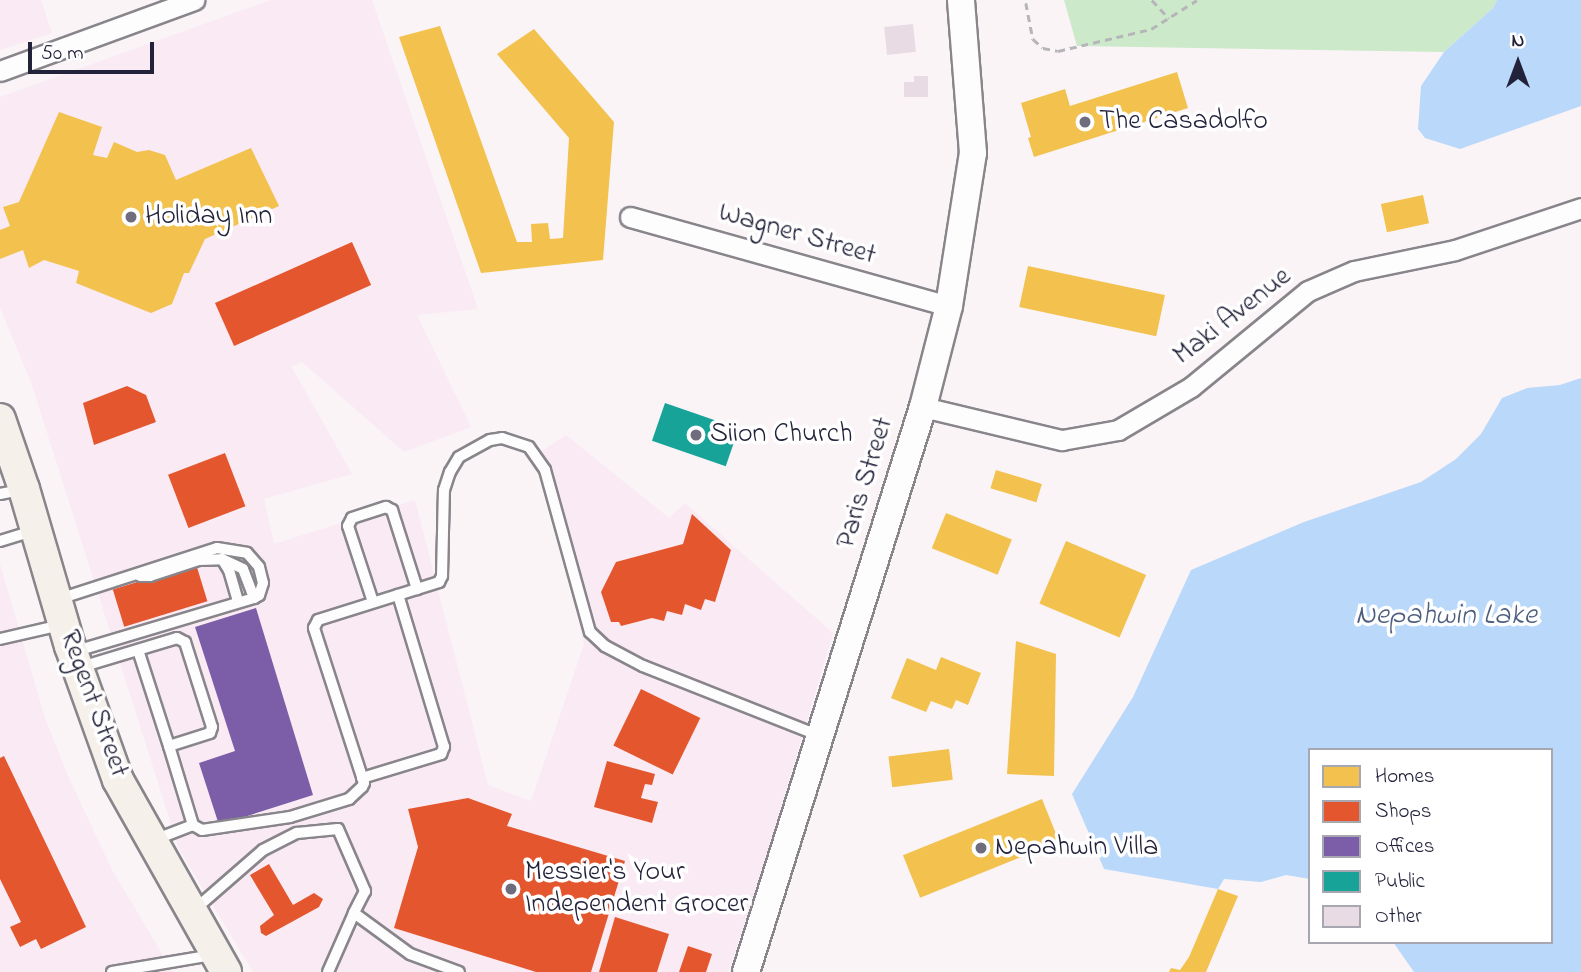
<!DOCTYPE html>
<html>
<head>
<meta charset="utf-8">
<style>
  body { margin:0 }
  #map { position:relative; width:1581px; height:972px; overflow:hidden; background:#faf4f7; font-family:"Indie Flower",sans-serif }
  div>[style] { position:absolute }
  .built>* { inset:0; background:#f9eaf3 }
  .green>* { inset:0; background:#cce9c9 }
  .water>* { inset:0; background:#bad8f9 }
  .homes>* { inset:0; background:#f2c14e; transform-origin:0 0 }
  .shops>* { inset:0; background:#e4572e; transform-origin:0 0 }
  .offices>* { inset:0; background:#7b5ea7 }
  .public>* { inset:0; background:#17a398; transform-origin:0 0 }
  .building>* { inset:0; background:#e8dbe3; transform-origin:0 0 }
  .path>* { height:2.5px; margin-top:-1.25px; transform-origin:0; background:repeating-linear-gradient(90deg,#b6b5b9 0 7px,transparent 0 12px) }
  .roads { filter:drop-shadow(2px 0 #88858b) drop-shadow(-2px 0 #88858b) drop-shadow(0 2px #88858b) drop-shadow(0 -2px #88858b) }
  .service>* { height:10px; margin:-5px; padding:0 5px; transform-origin:5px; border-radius:5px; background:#fefdfe }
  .minor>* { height:19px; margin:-9.5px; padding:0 9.5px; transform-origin:9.5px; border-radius:9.5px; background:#fefdfe }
  .secondary>* { height:26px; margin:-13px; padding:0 13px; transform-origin:13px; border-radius:13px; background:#fefdfe }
  .primary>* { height:30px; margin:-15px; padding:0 15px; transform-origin:15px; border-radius:15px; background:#f5f0ea }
  .dots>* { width:19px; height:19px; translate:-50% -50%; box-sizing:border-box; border:4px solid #fff; border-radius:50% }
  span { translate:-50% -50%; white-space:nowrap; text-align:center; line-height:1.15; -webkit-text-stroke:7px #fff; paint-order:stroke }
  .poi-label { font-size:28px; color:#22223b }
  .left { translate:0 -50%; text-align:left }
  .street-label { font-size:28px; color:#22223b }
  .water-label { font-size:30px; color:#4e5e7e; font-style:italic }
  .legend { position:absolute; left:1308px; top:748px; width:245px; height:196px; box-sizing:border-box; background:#fff; border:2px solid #a7a7b1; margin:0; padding:9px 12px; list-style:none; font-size:21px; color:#22223b }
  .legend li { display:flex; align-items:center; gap:14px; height:35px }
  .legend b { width:35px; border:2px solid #a7a7b1 }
  .north { position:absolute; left:1483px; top:28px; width:70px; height:70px; -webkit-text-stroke:5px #fff; paint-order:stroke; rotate:0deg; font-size:19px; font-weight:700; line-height:28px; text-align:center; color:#22223b }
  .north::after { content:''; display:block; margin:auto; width:24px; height:32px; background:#22223b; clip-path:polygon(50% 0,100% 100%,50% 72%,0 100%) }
  .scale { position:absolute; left:28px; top:42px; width:126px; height:32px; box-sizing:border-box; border:4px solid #22223b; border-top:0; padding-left:9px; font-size:21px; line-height:24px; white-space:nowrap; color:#22223b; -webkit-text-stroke:5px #fff; paint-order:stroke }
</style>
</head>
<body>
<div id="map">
  <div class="built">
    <div style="clip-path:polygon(0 0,41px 0,52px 33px,0 50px)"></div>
    <div style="clip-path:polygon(271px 0,372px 0,478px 309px,417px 315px,471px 427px,404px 452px,302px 362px,291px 366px,352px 474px,264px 499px,274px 544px,415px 500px,488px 785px,531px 801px,584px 644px,538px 454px,566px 435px,669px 518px,685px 503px,833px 633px,758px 884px,728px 972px,253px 972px,179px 849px,31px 382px,0 308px,0 97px)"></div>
    <div style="clip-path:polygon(0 564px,45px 718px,69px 778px,112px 870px,173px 972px,0 972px)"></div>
  </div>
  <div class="green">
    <div style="clip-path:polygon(1064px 0,1497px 0,1493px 8px,1444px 52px,1077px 46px)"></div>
  </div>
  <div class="water">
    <div style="clip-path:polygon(1497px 0,1581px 0,1581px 106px,1460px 149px,1425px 138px,1418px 129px,1421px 86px,1444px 52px,1493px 8px)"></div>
    <div style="clip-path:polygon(1581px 378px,1581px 972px,1414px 972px,1393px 942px,1551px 942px,1551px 750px,1310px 750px,1310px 879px,1286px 875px,1261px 882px,1224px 879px,1218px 889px,1104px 869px,1072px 794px,1133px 697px,1191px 570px,1304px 522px,1421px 482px,1456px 459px,1481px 434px,1502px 398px,1527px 388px,1560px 385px)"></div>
  </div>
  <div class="homes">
    <div style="clip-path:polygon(440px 26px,517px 242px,532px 242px,531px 224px,548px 223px,550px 239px,563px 238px,569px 138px,497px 54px,534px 29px,614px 122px,603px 260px,481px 273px,399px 37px)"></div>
    <div style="clip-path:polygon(1177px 72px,1188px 108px,1034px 157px,1028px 138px,1031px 137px,1021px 103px,1065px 89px,1070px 106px)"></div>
    <div style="clip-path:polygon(59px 112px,102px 127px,93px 155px,107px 158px,114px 142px,137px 152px,149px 150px,165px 155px,176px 180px,251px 148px,279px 206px,205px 239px,189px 273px,184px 273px,172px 304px,151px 313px,76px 283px,79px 271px,44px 260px,29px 268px,23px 250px,0 259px,0 230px,10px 226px,3px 207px,19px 202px)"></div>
    <div style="left:1423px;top:195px;width:29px;height:43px;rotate:78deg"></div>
    <div style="left:1028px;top:266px;width:140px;height:42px;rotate:12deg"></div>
    <div style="left:996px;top:470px;width:48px;height:19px;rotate:17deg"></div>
    <div style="left:946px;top:513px;width:71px;height:38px;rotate:22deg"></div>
    <div style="left:1066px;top:541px;width:87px;height:68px;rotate:23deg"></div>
    <div style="clip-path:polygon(1016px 641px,1056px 654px,1054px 776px,1007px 774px)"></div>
    <div style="clip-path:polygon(941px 657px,981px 673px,968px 705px,956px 700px,952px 709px,931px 701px,926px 712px,891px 698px,907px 658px,936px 670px)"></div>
    <div style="left:949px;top:749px;width:31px;height:61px;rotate:83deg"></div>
    <div style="left:1042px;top:799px;width:46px;height:150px;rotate:68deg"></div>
    <div style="clip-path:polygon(1218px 889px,1238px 896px,1206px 972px,1169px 972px,1171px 968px,1180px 970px,1189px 957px)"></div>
  </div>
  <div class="shops">
    <div style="left:352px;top:242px;width:47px;height:150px;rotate:66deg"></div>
    <div style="clip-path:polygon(127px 386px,146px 395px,156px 422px,94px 445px,83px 403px)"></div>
    <div style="left:225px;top:453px;width:57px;height:61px;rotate:69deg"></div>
    <div style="clip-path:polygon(692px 514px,731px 550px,715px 602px,705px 599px,701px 610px,685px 604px,682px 615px,667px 611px,664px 621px,652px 618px,621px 626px,619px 622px,611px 622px,601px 592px,616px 562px,683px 544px)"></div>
    <div style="left:196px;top:564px;width:39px;height:87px;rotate:73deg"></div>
    <div style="left:641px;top:689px;width:66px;height:63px;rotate:26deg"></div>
    <div style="clip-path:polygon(4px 756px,86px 927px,41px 949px,36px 939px,20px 947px,10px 927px,21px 922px,0 879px,0 758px)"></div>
    <div style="clip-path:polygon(607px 761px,655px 774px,652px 785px,645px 784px,641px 798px,658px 802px,652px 823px,594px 807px)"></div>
    <div style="clip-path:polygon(468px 798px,512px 814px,507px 826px,625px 861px,591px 972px,536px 972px,394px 928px,418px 847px,408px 809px)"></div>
    <div style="clip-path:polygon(269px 864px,293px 905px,314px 893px,323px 899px,319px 907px,266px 936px,261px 933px,260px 926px,274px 915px,250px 875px)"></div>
    <div style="clip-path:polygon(615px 917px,669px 934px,657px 972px,599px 972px)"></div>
    <div style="clip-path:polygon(688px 946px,712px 954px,706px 972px,679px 972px)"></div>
  </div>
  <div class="offices">
    <div style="clip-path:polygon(256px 608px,313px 795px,219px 825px,199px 763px,235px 751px,195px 627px)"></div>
  </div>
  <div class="public">
    <div style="left:665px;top:403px;width:78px;height:40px;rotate:19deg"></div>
  </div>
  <div class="building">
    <div style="left:913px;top:24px;width:28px;height:29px;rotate:84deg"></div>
    <div style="clip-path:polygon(914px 76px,928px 76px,928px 97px,904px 97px,904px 82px,914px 82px)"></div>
  </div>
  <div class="path">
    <div style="left:1152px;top:0;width:25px;rotate:47deg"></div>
    <div style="left:1026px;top:3px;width:37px;rotate:79deg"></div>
    <div style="left:1033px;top:39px;width:13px;rotate:42deg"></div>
    <div style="left:1043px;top:48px;width:15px;rotate:11deg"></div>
    <div style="left:1058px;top:51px;width:96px;rotate:-13.3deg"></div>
    <div style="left:1151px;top:29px;width:54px;rotate:-32.2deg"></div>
  </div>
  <div class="roads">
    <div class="service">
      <div style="left:0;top:494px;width:20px;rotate:-11deg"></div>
      <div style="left:0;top:541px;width:34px;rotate:-17deg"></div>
      <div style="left:222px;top:559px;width:13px;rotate:58deg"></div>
      <div style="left:229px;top:570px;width:33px;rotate:74deg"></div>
      <div style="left:140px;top:576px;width:10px"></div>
      <div style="left:150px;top:576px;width:52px;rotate:-18.1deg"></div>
      <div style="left:199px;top:560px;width:23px;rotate:-2deg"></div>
      <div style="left:222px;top:559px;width:23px;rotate:25deg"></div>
      <div style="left:243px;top:569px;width:31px;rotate:69deg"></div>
      <div style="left:59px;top:599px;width:166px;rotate:-17.9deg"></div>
      <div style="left:217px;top:548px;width:30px;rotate:9deg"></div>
      <div style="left:247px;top:553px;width:18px;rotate:49deg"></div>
      <div style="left:259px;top:567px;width:16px;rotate:76deg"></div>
      <div style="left:263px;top:583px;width:13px;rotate:108deg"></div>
      <div style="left:259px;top:595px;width:6px;rotate:149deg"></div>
      <div style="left:254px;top:598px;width:186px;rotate:163.4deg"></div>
      <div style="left:373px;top:602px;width:80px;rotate:-108.2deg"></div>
      <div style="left:348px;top:526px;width:9px;rotate:-63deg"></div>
      <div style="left:352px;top:518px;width:36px;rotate:-18deg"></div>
      <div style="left:386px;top:507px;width:7px;rotate:27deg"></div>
      <div style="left:392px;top:510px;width:83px;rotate:72.4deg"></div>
      <div style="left:0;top:639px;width:63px;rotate:-12.9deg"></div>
      <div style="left:81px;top:667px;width:100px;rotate:-16.8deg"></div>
      <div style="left:177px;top:638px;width:9px;rotate:27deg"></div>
      <div style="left:185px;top:642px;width:89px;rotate:72.4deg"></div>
      <div style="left:212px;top:727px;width:6px;rotate:108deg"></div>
      <div style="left:210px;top:733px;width:43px;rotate:162.4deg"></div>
      <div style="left:169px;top:746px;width:101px;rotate:-107.9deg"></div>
      <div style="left:169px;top:746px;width:83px;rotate:73.1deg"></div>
      <div style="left:362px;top:778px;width:83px;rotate:-16.9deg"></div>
      <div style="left:441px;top:754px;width:8px;rotate:-67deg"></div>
      <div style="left:444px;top:747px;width:159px;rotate:-106.8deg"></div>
      <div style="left:154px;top:840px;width:42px;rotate:-21deg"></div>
      <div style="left:193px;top:825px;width:10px;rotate:29deg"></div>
      <div style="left:202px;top:830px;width:89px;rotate:-8.4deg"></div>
      <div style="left:290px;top:817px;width:62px;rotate:-17deg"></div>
      <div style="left:349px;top:799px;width:18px;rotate:-43deg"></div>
      <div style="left:362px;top:787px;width:4px;rotate:-63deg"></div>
      <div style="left:364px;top:783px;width:163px;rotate:-107.9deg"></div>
      <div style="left:314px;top:628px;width:9px;rotate:-63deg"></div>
      <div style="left:318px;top:620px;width:127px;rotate:-17.4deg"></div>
      <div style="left:439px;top:582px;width:7px;rotate:-63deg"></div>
      <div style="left:442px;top:576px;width:86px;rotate:-88.7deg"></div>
      <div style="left:444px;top:490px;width:19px;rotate:-72deg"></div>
      <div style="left:450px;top:472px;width:17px;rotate:-59deg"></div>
      <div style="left:459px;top:457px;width:35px;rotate:-29deg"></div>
      <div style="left:490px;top:440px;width:12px;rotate:-9deg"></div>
      <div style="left:502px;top:438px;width:28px;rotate:18deg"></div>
      <div style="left:529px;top:447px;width:28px;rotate:55deg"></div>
      <div style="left:545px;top:470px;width:168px;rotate:74.5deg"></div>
      <div style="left:590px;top:632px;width:21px;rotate:43deg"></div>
      <div style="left:605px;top:646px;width:43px;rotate:27.8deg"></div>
      <div style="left:643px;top:666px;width:190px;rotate:21.6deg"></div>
      <div style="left:194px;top:910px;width:91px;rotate:-41deg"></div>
      <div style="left:263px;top:850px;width:38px;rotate:-27deg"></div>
      <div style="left:297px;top:833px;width:41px;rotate:-5.6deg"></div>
      <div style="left:338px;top:829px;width:68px;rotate:66.5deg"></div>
      <div style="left:365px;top:891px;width:25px;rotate:117deg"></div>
      <div style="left:354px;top:913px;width:69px;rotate:36.2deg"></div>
      <div style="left:410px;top:954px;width:52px;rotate:20.2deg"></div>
      <div style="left:112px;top:972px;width:101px;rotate:-9.6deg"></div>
      <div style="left:328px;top:972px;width:64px;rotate:-66.2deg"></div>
    </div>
    <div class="minor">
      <div style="left:0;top:71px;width:207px;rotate:-20.1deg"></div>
      <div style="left:630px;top:217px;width:331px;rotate:15.6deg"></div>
      <div style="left:923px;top:407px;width:143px;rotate:13.4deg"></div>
      <div style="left:1062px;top:440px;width:57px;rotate:-10.1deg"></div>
      <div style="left:1118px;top:430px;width:85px;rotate:-30.5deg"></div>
      <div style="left:1191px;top:387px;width:151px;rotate:-39.4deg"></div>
      <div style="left:1308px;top:291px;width:50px;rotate:-23.5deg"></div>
      <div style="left:1354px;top:271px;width:103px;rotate:-11.7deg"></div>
      <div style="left:1455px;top:250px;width:133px;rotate:-18.4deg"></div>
    </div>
    <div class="secondary">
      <div style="left:746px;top:972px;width:592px;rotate:-72.61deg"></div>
      <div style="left:923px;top:407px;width:104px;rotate:-75.6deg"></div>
      <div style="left:949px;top:306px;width:155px;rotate:-81.1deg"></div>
      <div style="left:973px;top:153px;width:153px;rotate:-94.5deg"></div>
    </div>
    <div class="primary">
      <div style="left:0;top:419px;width:74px;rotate:71.1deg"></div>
      <div style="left:24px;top:489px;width:164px;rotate:73.7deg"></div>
      <div style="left:70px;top:646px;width:142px;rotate:70.3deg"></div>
      <div style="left:118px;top:780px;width:220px;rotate:60.6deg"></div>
    </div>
  </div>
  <div class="dots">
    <div style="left:1085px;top:122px;background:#6e6c7d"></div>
    <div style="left:131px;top:217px;background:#6e6c7d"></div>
    <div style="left:696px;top:435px;background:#6e6c7d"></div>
    <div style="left:981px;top:848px;background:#6e6c7d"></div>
    <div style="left:511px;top:889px;background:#6e6c7d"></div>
  </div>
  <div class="poi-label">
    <span class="left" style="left:1099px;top:122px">The Casadolfo</span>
    <span class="left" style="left:145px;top:217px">Holiday Inn</span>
    <span class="left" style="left:710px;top:435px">Siion Church</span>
    <span class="left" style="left:995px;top:848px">Nepahwin Villa</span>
    <span class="left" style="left:525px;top:889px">Messier's Your<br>Independent Grocer</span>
  </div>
  <div class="street-label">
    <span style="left:797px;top:235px;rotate:16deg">Wagner Street</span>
    <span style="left:1233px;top:317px;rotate:-38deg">Maki Avenue</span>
    <span style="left:866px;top:483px;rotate:-73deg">Paris Street</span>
    <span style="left:93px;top:704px;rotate:70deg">Regent Street</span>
  </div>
  <div class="water-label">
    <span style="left:1446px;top:616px">Nepahwin Lake</span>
  </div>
  <ul class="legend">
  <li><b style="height:19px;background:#f2c14e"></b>Homes</li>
  <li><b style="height:19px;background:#e4572e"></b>Shops</li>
  <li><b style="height:19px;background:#7b5ea7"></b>Offices</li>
  <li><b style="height:19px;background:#17a398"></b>Public</li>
  <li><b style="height:19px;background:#e8dbe3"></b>Other</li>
  </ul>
  <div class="north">N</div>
  <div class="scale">50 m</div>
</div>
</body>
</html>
